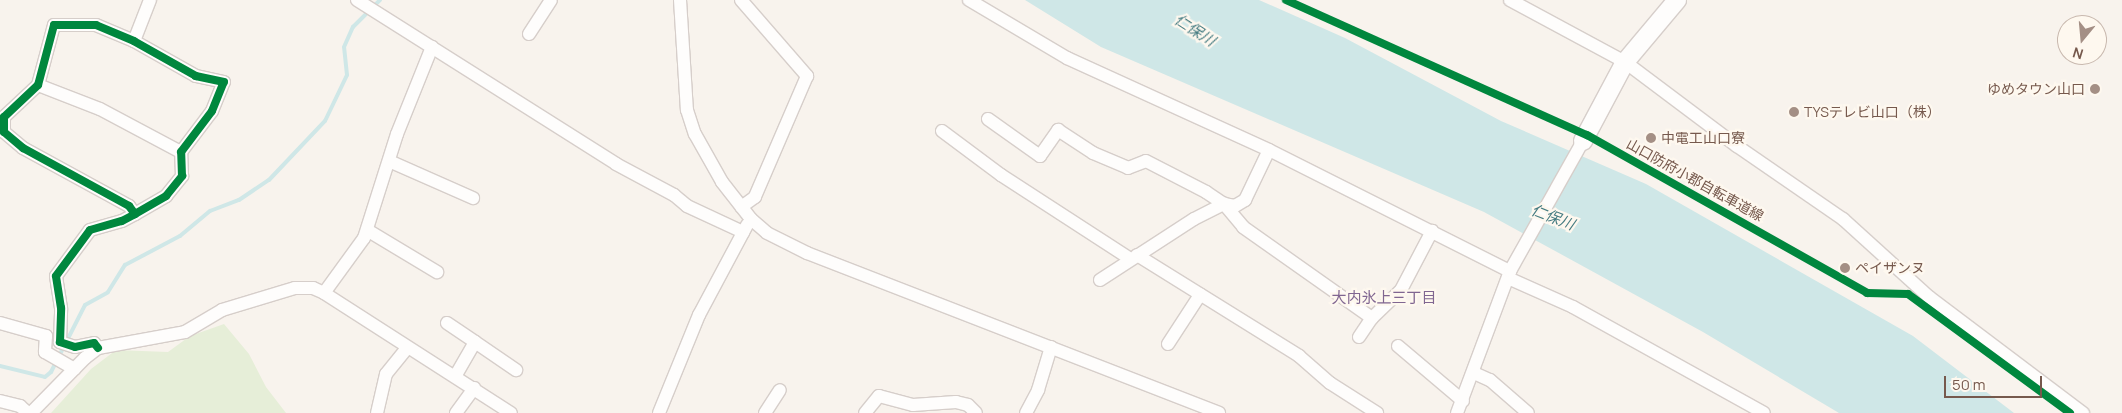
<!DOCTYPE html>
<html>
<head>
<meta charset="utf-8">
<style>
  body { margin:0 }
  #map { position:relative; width:2122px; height:413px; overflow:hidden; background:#f8f3ed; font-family:Manrope,"Noto Sans JP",sans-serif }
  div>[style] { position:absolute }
  .green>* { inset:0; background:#e6eed8 }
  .water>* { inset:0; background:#cfe7e7 }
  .stream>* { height:4px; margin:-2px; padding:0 2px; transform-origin:2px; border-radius:2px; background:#cfe7e7 }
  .roads { filter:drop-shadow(1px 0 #d6ceca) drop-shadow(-1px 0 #d6ceca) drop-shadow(0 1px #d6ceca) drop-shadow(0 -1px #d6ceca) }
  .street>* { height:12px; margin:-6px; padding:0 6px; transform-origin:6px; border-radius:6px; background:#fefdfc }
  .secondary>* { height:18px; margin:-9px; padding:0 9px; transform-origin:9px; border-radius:9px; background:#fefdfc }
  .cycleway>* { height:8px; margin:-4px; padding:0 4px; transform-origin:4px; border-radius:4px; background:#00873e }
  .dots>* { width:14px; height:14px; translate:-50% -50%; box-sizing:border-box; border:2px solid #fef8ef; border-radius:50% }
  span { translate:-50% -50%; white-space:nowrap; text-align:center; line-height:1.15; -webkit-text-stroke:4.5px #fef8ef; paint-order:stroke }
  .poi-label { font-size:14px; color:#76594d }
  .right { translate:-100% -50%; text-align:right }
  .left { translate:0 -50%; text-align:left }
  .street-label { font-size:14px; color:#76594d }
  .water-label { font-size:15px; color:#447b81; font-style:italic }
  .neighbourhood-label { font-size:15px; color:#806691 }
  .north { position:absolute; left:2057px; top:15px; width:50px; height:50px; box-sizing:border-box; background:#fef8ef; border:1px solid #c8b8ae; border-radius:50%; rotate:197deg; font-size:14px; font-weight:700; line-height:20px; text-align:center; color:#76594d }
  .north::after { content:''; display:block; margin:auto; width:18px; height:22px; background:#a48f85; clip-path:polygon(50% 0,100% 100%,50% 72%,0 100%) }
  .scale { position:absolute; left:1944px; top:376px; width:98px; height:22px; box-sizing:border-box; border:2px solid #76594d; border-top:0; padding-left:6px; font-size:15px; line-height:18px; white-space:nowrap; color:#76594d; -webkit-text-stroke:4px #fef8ef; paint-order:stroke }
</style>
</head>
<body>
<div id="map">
  <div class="green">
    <div style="clip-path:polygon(224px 324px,249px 354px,266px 387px,286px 413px,51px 413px,91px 369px,116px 350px,168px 352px,190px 336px)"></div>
  </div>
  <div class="water">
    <div style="clip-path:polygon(1025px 0,1259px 0,1345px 38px,1501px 121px,1646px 184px,1913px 336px,2014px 413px,1839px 413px,1703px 332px,1484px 212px,1101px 47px)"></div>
  </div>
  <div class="stream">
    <div style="left:0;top:366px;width:46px;rotate:13.7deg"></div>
    <div style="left:45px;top:377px;width:8px;rotate:-40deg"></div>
    <div style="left:51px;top:372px;width:75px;rotate:-63.1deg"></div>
    <div style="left:85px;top:305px;width:26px;rotate:-29deg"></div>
    <div style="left:108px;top:292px;width:32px;rotate:-58deg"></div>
    <div style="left:125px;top:265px;width:62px;rotate:-27.8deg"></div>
    <div style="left:180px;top:236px;width:39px;rotate:-40deg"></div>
    <div style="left:210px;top:211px;width:31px;rotate:-21deg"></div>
    <div style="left:239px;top:200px;width:36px;rotate:-34deg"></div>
    <div style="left:269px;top:180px;width:81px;rotate:-46.5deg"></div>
    <div style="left:325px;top:121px;width:51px;rotate:-64.4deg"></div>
    <div style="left:347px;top:75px;width:28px;rotate:-96deg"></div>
    <div style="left:344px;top:47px;width:22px;rotate:-66deg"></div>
    <div style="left:353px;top:27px;width:38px;rotate:-45deg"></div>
  </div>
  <div class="roads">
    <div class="street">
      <div style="left:357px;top:0;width:307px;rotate:32.3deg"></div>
      <div style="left:616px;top:164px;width:66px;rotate:28.1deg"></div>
      <div style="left:674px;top:195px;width:17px;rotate:40deg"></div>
      <div style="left:687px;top:206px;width:62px;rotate:24.9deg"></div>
      <div style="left:680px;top:0;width:110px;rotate:86.4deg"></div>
      <div style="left:687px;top:110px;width:25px;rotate:72deg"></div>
      <div style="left:695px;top:134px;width:55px;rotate:60.6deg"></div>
      <div style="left:722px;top:182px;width:47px;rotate:51.9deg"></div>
      <div style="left:751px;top:219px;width:21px;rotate:41deg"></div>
      <div style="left:767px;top:233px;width:45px;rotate:26.6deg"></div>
      <div style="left:807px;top:253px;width:442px;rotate:21.2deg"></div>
      <div style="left:741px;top:0;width:101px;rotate:49deg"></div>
      <div style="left:807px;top:76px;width:132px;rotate:113.3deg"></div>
      <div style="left:755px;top:197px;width:17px;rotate:144deg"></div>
      <div style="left:969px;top:0;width:114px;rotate:30.6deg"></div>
      <div style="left:1067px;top:58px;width:222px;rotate:24.5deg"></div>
      <div style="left:1269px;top:150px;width:270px;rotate:26.7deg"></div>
      <div style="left:1510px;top:0;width:131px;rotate:28.3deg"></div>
      <div style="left:1625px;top:62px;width:140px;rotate:36.9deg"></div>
      <div style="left:1737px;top:146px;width:129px;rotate:34.6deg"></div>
      <div style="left:1843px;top:219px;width:116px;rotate:42.2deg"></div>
      <div style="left:1929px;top:297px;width:193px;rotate:37deg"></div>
      <div style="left:529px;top:34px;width:40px;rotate:-57.1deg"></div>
      <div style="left:134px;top:41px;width:44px;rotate:-68.7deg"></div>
      <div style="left:38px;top:85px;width:66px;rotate:21.2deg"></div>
      <div style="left:100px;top:109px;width:92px;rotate:28deg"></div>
      <div style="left:988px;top:119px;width:64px;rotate:35.4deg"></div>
      <div style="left:1040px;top:156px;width:32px;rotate:-55deg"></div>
      <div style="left:1058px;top:130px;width:42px;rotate:33.3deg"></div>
      <div style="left:1093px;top:153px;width:38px;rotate:23deg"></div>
      <div style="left:1128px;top:168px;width:19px;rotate:-21deg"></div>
      <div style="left:1146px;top:161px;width:68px;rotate:27.3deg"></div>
      <div style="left:1206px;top:192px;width:22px;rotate:34deg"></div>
      <div style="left:1224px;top:204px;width:30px;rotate:50deg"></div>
      <div style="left:1243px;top:227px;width:158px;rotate:35.2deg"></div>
      <div style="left:942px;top:131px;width:74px;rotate:36.7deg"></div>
      <div style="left:1001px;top:175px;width:153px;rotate:33deg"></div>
      <div style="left:389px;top:161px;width:92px;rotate:23.8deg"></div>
      <div style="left:367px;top:230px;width:82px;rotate:31deg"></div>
      <div style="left:1137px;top:255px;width:191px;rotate:31.9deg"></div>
      <div style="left:1299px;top:356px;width:41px;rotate:41.1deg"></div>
      <div style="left:1330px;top:383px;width:56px;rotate:32.6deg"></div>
      <div style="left:1508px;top:278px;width:71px;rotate:24deg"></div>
      <div style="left:1573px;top:307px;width:218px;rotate:29deg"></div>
      <div style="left:1100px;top:280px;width:112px;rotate:-33deg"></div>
      <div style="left:1194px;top:219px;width:34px;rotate:-27deg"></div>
      <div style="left:1224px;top:204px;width:11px;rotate:10deg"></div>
      <div style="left:1235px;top:206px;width:12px;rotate:-31deg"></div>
      <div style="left:1245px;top:200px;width:55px;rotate:-64.4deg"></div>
      <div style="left:324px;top:293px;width:68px;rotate:-54deg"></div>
      <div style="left:364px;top:238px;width:109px;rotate:-72.4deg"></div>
      <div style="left:397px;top:134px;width:94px;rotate:-68.1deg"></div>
      <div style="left:0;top:323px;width:48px;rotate:15.8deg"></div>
      <div style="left:46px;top:336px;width:16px;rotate:94deg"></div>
      <div style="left:45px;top:352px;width:34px;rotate:30deg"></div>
      <div style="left:447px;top:323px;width:34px;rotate:34deg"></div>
      <div style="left:475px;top:342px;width:39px;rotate:120deg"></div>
      <div style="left:1359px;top:337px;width:23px;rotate:-56deg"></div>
      <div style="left:1372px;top:318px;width:40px;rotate:-44deg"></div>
      <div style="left:1401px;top:290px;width:67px;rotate:-62.3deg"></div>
      <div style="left:475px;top:342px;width:50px;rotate:34.3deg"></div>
      <div style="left:1168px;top:344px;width:59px;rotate:-56.9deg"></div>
      <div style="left:1398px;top:346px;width:85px;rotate:40.2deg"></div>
      <div style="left:98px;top:348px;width:6px;rotate:-129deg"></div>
      <div style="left:94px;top:343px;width:19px;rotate:168deg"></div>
      <div style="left:75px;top:347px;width:16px;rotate:-162deg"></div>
      <div style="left:60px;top:342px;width:34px;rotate:-88deg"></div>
      <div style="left:61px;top:308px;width:32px;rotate:-99deg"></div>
      <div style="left:56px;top:276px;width:57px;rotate:-53.5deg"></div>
      <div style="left:90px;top:230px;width:33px;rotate:-16deg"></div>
      <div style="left:122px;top:221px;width:15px;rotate:-28deg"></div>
      <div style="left:135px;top:214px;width:36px;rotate:-30deg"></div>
      <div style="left:166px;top:196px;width:26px;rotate:-51deg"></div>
      <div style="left:182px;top:176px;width:24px;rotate:-92deg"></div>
      <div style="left:181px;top:152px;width:51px;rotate:-52.9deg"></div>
      <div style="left:212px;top:111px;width:31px;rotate:-68deg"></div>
      <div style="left:224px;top:82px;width:29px;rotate:-168deg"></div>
      <div style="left:196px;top:76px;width:71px;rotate:-150.6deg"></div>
      <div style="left:134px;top:41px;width:41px;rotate:-157.2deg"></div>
      <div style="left:96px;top:25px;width:42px;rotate:180deg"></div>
      <div style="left:54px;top:25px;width:62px;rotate:104.9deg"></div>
      <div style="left:38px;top:85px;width:47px;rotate:136.7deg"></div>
      <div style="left:4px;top:117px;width:15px;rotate:90deg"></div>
      <div style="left:4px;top:132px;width:25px;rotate:40deg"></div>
      <div style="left:23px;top:148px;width:121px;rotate:28.7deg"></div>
      <div style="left:129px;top:206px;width:10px;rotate:53deg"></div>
      <div style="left:1474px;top:373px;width:17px;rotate:24deg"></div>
      <div style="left:1490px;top:380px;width:50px;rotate:41deg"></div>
      <div style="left:0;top:401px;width:21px;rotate:14deg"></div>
      <div style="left:20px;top:406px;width:11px;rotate:41deg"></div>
      <div style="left:31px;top:413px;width:77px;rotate:-45.5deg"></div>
      <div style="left:85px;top:358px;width:16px;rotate:-38deg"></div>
      <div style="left:98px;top:348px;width:88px;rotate:-10.4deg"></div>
      <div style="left:185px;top:332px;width:43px;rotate:-30.7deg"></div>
      <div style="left:222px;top:310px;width:76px;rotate:-16.8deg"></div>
      <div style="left:295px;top:288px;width:18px"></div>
      <div style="left:313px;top:288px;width:12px;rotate:24deg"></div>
      <div style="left:324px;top:293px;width:222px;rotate:32.7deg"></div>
      <div style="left:377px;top:413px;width:40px;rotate:-77deg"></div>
      <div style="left:386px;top:374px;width:33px;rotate:-51deg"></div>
      <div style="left:456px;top:413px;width:31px;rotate:-54deg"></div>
      <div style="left:659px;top:413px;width:106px;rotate:-67.8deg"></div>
      <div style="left:699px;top:315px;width:102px;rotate:-61.9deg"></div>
      <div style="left:765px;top:413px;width:27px;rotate:-57deg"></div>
      <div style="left:865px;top:413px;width:22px;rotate:-51deg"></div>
      <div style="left:879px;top:396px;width:35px;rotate:15deg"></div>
      <div style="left:913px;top:405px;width:43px;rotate:-4deg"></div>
      <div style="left:956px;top:402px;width:12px;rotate:14deg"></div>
      <div style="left:968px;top:405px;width:11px;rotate:45deg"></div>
      <div style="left:1026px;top:413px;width:26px;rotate:-62deg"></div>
      <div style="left:1038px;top:390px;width:45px;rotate:-73.2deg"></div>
      <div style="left:1457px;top:413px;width:152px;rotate:-69.5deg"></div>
      <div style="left:1510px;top:271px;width:149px;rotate:-60.7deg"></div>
    </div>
    <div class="secondary">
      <div style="left:1583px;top:141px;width:89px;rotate:-62deg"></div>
      <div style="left:1625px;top:62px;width:81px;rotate:-50deg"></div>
    </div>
  </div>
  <div class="cycleway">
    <div style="left:1286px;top:0;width:330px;rotate:24.2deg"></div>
    <div style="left:1587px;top:135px;width:322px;rotate:29.4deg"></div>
    <div style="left:1867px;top:293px;width:41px;rotate:1.4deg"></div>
    <div style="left:1908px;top:294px;width:201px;rotate:36.3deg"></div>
    <div style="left:98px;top:348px;width:6px;rotate:-129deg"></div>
    <div style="left:94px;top:343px;width:19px;rotate:168deg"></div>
    <div style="left:75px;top:347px;width:16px;rotate:-162deg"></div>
    <div style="left:60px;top:342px;width:34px;rotate:-88deg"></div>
    <div style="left:61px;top:308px;width:32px;rotate:-99deg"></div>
    <div style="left:56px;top:276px;width:57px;rotate:-53.5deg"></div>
    <div style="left:90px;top:230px;width:33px;rotate:-16deg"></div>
    <div style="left:122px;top:221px;width:15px;rotate:-28deg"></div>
    <div style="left:135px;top:214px;width:36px;rotate:-30deg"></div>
    <div style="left:166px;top:196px;width:26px;rotate:-51deg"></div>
    <div style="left:182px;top:176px;width:24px;rotate:-92deg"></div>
    <div style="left:181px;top:152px;width:51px;rotate:-52.9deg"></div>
    <div style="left:212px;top:111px;width:31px;rotate:-68deg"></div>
    <div style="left:224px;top:82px;width:29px;rotate:-168deg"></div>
    <div style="left:196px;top:76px;width:71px;rotate:-150.6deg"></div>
    <div style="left:134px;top:41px;width:41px;rotate:-157.2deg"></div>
    <div style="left:96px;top:25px;width:42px;rotate:180deg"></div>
    <div style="left:54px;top:25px;width:62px;rotate:104.9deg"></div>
    <div style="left:38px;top:85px;width:47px;rotate:136.7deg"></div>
    <div style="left:4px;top:117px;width:15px;rotate:90deg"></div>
    <div style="left:4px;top:132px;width:25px;rotate:40deg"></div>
    <div style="left:23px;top:148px;width:121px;rotate:28.7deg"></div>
    <div style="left:129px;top:206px;width:10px;rotate:53deg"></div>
  </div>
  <div class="dots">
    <div style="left:2095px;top:89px;background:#a48f85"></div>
    <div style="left:1794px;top:112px;background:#a48f85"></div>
    <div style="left:1651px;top:138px;background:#a48f85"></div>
    <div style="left:1845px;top:268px;background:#a48f85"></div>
  </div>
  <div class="poi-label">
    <span class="right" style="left:2085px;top:89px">ゆめタウン山口</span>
    <span class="left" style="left:1804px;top:112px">TYSテレビ山口（株）</span>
    <span class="left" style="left:1661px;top:138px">中電工山口寮</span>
    <span class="left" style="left:1855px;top:268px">ペイザンヌ</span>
  </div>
  <div class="street-label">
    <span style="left:1695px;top:180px;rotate:29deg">山口防府小郡自転車道線</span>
  </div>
  <div class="water-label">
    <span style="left:1195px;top:30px;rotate:33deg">仁保川</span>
    <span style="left:1553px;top:217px;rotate:21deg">仁保川</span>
  </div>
  <div class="neighbourhood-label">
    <span style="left:1384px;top:298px">大内氷上三丁目</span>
  </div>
  <div class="north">N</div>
  <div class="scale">50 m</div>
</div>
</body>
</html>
